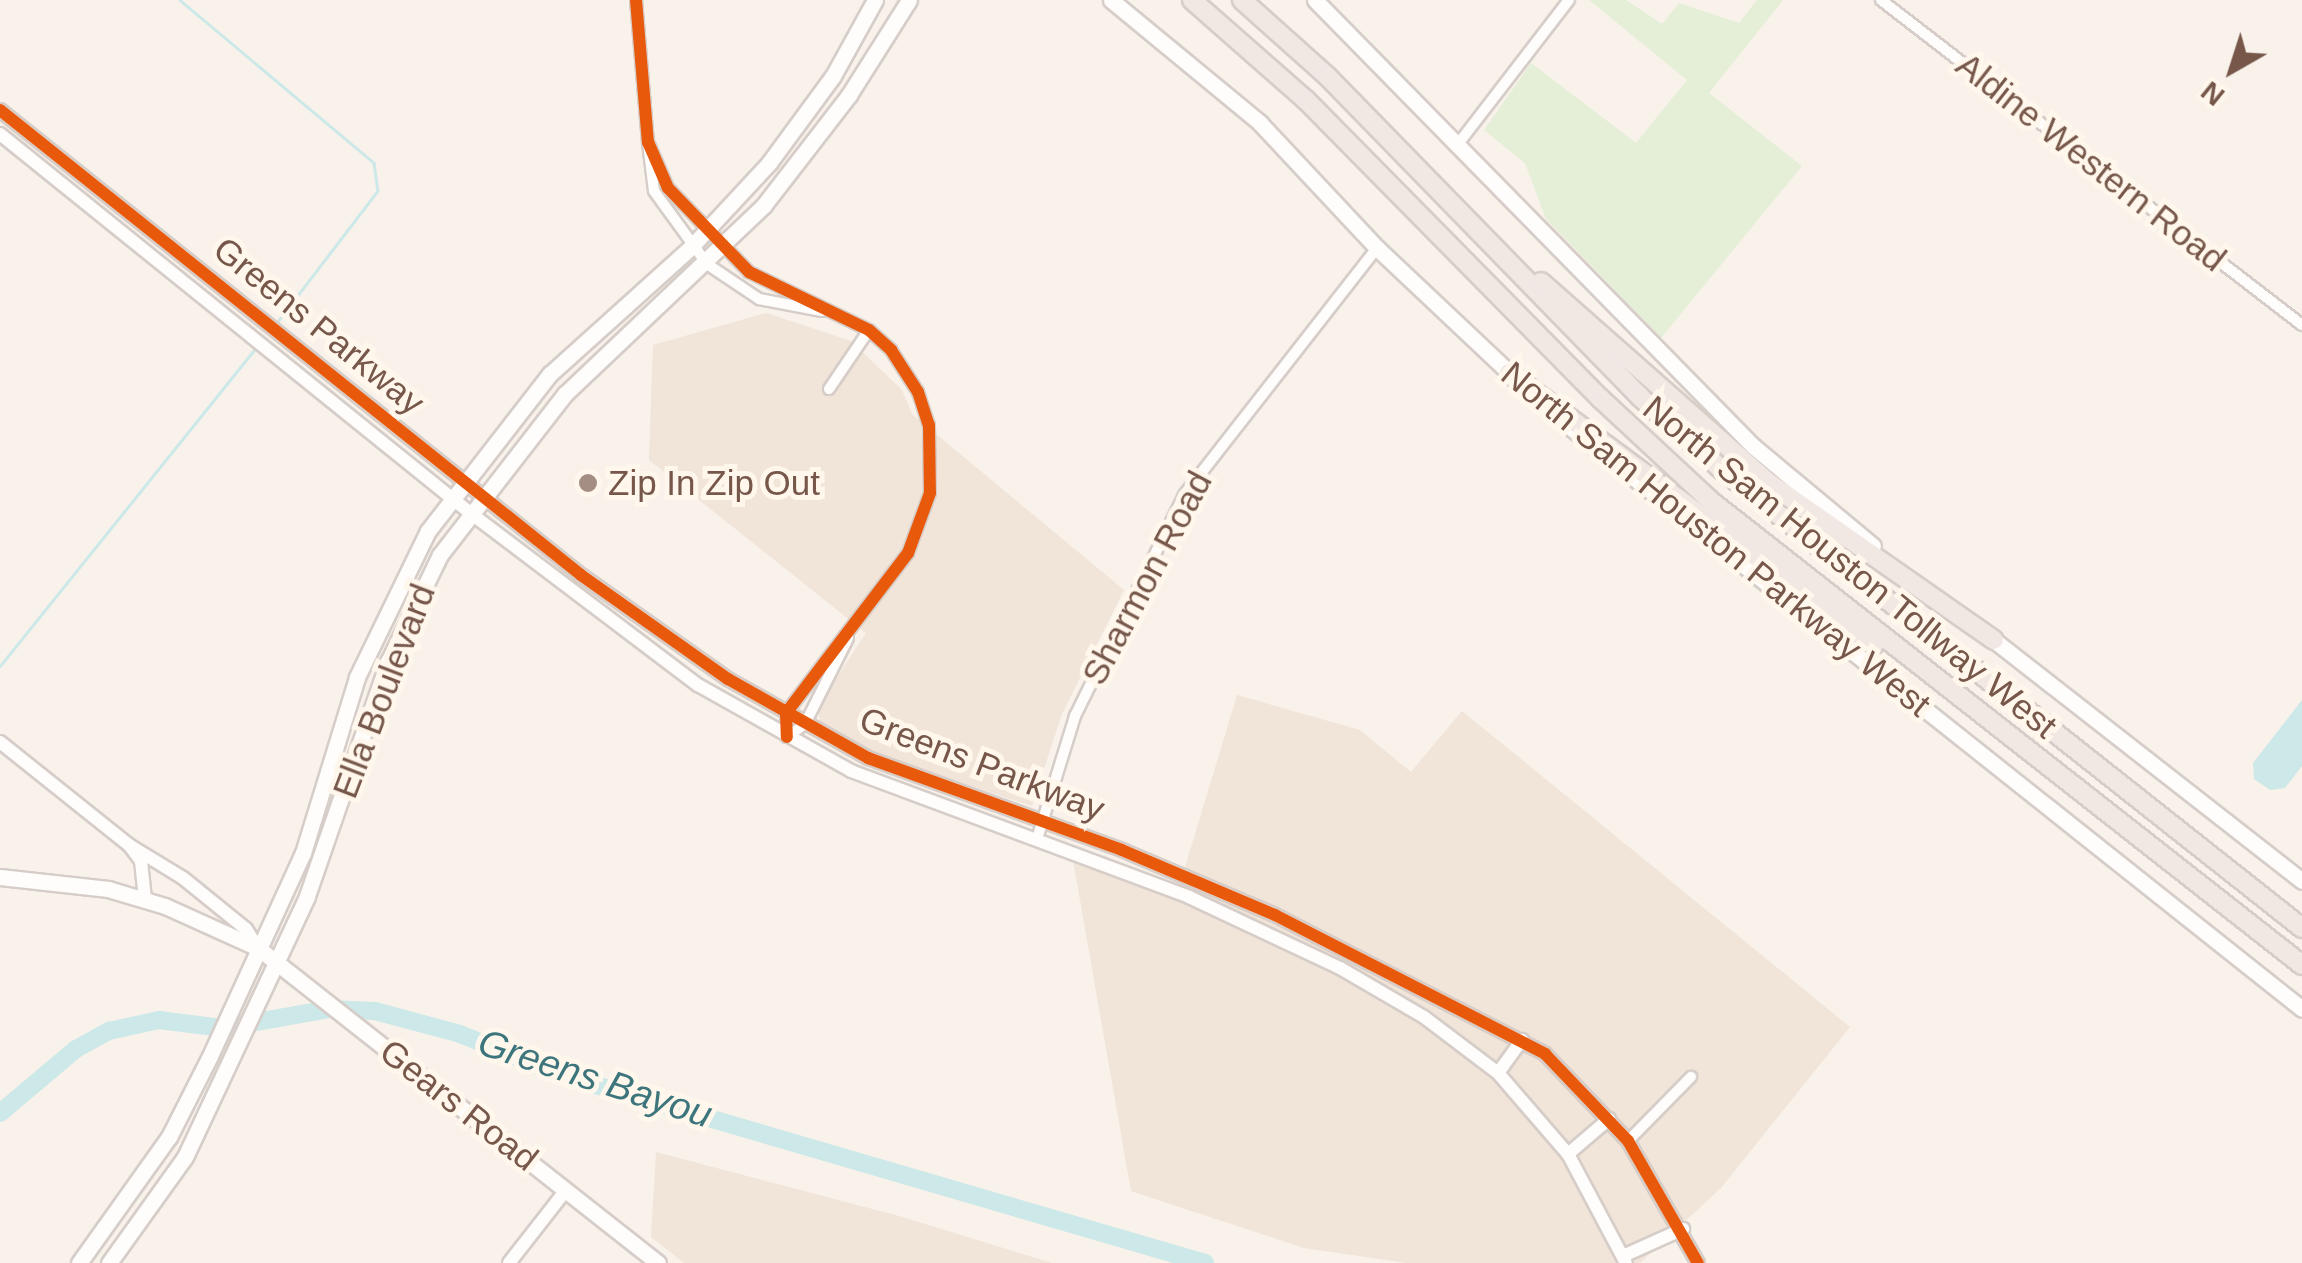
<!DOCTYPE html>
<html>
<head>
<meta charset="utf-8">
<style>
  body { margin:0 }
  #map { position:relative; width:2302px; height:1263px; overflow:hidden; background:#f8f2eb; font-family:Arial,sans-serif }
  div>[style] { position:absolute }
  .residential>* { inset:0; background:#f1e4d8 }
  .green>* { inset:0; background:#e5eed6 }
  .water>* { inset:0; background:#cde8e8 }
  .stream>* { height:2.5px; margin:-1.25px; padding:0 1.25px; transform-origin:1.25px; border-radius:1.25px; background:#cde8e8 }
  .river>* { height:18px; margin:-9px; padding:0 9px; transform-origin:9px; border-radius:9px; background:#cde8e8 }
  .roads { filter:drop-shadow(2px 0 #d6cdc8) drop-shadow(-2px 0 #d6cdc8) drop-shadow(0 2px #d6cdc8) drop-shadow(0 -2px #d6cdc8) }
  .minor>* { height:10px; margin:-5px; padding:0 5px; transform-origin:5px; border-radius:5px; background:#fefdfc }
  .tertiary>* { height:12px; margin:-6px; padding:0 6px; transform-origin:6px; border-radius:6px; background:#fefdfc }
  .secondary>* { height:15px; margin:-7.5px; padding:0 7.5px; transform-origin:7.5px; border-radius:7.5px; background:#fefdfc }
  .motorway>* { height:18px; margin:-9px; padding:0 9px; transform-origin:9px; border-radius:9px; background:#f1e8e4 }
  .cycleway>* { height:12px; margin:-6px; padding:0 6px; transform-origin:6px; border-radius:6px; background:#e8590c }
  .dots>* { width:28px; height:28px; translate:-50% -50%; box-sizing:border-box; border:5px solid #fff6ec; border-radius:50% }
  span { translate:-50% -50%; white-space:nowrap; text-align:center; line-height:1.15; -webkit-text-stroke:10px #fff6ec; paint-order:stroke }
  .street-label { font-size:35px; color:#76574a }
  .poi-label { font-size:35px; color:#76574a }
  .left { translate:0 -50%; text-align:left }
  .water-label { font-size:38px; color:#3d757c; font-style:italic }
  .north { position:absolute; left:2182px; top:20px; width:100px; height:100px; -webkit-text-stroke:8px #fff6ec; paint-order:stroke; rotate:219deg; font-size:28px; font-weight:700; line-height:40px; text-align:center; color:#76574a }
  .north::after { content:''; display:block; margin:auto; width:35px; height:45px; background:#76574a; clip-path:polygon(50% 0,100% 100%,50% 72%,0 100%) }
</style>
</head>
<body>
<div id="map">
  <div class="residential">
    <div style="clip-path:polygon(766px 313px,851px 341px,902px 390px,912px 414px,1124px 590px,1062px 714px,1032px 806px,868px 753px,821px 726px,817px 707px,866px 633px,649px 460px,653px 345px)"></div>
    <div style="clip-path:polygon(1237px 695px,1360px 730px,1411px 772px,1462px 711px,1850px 1027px,1721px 1188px,1640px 1263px,1407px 1263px,1304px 1248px,1131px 1191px,1073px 860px,1176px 897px)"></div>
    <div style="clip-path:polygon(656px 1152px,899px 1216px,1052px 1263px,684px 1263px,651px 1237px)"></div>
  </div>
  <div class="green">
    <div style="clip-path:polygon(1589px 0,1626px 0,1662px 24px,1679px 3px,1739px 23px,1757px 0,1783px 0,1709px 93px,1802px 166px,1661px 338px,1546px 219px,1525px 163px,1484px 130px,1531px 63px,1636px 143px,1687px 80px)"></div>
  </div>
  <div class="water">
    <div style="clip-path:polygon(2302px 700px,2302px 766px,2285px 788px,2270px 790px,2254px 779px,2253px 763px)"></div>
  </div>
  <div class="stream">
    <div style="left:180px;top:0;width:253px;rotate:40deg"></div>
    <div style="left:374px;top:163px;width:28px;rotate:82deg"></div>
    <div style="left:378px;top:191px;width:166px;rotate:127.4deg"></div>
    <div style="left:0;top:666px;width:408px;rotate:-51.2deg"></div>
  </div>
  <div class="river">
    <div style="left:0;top:1113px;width:99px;rotate:-40.1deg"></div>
    <div style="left:76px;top:1049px;width:38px;rotate:-29deg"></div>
    <div style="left:109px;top:1031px;width:51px;rotate:-12.4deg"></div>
    <div style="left:159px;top:1020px;width:64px;rotate:7.2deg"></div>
    <div style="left:222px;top:1028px;width:110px;rotate:-10deg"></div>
    <div style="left:330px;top:1009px;width:45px;rotate:2.5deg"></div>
    <div style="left:375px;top:1011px;width:88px;rotate:15.1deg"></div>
    <div style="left:460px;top:1034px;width:106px;rotate:22.2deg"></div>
    <div style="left:558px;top:1074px;width:674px;rotate:16.28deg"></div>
  </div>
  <div class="roads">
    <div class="minor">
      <div style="left:636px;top:0;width:143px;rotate:85.2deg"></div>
      <div style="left:648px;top:142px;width:50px;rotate:66.5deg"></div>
      <div style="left:668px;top:188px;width:117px;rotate:46deg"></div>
      <div style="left:749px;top:272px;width:133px;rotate:25.8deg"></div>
      <div style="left:869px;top:330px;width:30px;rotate:42deg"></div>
      <div style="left:891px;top:350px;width:50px;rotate:57.3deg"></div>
      <div style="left:918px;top:392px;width:35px;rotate:72deg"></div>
      <div style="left:929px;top:425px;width:68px;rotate:89.2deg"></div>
      <div style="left:930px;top:493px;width:64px;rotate:110.1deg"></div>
      <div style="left:908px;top:553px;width:201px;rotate:127.3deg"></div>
      <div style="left:786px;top:713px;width:24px;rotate:88deg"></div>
      <div style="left:1881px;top:0;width:532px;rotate:37.67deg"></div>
      <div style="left:648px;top:143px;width:48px;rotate:82.9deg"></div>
      <div style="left:654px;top:191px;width:90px;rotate:54deg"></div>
      <div style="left:707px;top:264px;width:63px;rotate:33.9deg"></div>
      <div style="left:759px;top:299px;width:64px;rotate:10.8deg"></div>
      <div style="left:1458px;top:144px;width:182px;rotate:-52.4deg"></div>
      <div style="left:829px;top:389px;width:71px;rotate:-55.9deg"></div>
      <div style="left:787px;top:737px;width:22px;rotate:-36deg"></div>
      <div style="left:805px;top:724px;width:96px;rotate:-63.4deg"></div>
      <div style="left:1037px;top:839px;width:129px;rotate:-72.8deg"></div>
      <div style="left:1075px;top:716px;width:246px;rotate:-63.7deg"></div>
      <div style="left:1184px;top:495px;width:313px;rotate:-52deg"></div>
      <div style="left:1628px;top:1141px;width:90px;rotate:-45.5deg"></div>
    </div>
    <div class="tertiary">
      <div style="left:0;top:110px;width:744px;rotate:38.67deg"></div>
      <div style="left:581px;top:575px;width:180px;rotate:35.3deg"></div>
      <div style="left:728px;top:679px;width:161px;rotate:29.4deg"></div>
      <div style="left:868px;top:758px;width:270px;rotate:19.9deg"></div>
      <div style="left:1122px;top:850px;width:166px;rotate:23deg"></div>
      <div style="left:1275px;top:915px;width:304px;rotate:27.2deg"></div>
      <div style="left:1545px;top:1054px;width:120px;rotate:46.3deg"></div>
      <div style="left:1628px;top:1141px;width:141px;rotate:60.2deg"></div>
      <div style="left:0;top:134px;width:602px;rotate:38.87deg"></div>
      <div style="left:469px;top:512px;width:287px;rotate:37.1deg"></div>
      <div style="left:698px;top:685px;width:176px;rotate:29.3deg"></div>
      <div style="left:851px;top:771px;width:361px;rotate:20.4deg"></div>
      <div style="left:1189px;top:897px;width:167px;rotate:25.2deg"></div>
      <div style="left:1340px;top:968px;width:97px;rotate:30.3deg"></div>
      <div style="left:1424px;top:1017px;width:93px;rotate:37.1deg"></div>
      <div style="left:1498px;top:1073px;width:107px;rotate:49.2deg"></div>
      <div style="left:1568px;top:1154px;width:123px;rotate:62deg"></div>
      <div style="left:0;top:742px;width:165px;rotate:38.6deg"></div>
      <div style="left:129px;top:845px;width:20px;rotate:53deg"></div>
      <div style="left:141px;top:861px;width:39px;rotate:84deg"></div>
      <div style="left:129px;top:845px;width:63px;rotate:31.4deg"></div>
      <div style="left:183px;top:878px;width:81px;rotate:39deg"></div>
      <div style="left:246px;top:929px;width:22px;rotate:58deg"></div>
      <div style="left:1498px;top:1073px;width:41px;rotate:-54deg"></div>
      <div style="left:1568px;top:1154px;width:54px;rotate:-40.5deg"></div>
      <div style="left:1623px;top:1256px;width:66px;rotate:-24.2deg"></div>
      <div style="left:509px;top:1263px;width:93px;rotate:-52deg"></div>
    </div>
    <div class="secondary">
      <div style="left:1111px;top:0;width:193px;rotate:39.5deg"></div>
      <div style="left:1260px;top:123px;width:171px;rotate:46.9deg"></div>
      <div style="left:1377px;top:248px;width:191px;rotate:43.3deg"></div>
      <div style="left:1315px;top:0;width:625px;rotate:45.52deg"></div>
      <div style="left:1753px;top:446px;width:156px;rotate:39.8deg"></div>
      <div style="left:1551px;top:412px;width:959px;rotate:38.48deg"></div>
      <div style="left:1986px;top:634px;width:401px;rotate:38deg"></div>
      <div style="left:0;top:877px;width:109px;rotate:6.3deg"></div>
      <div style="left:108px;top:889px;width:59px;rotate:16.6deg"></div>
      <div style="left:165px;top:906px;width:102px;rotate:24.3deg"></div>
      <div style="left:258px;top:948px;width:509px;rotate:38.22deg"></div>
      <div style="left:79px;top:1263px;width:155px;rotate:-54.5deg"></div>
      <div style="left:169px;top:1137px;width:91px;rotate:-63.2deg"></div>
      <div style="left:210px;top:1056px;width:223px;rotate:-65.4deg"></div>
      <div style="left:303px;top:853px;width:184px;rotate:-72.9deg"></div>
      <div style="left:357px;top:677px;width:162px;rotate:-64.1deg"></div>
      <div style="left:428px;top:531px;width:199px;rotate:-52.2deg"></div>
      <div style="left:550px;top:374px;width:190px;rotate:-42deg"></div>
      <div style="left:691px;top:247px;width:115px;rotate:-47.1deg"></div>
      <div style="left:769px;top:163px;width:108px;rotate:-53.7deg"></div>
      <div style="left:833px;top:76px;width:87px;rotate:-61.1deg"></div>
      <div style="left:109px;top:1263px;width:130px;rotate:-54.4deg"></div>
      <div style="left:185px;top:1157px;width:288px;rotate:-64.9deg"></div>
      <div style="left:307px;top:896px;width:248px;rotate:-70.9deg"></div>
      <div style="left:388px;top:662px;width:119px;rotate:-64.1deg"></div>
      <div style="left:440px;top:555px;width:204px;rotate:-52.2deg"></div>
      <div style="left:565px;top:394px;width:274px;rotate:-43.5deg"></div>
      <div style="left:764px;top:205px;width:139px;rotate:-52.3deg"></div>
      <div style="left:849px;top:95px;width:112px;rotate:-57.7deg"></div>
    </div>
    <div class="motorway">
      <div style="left:1192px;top:0;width:152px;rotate:41.3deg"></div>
      <div style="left:1306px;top:100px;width:420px;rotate:45.4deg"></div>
      <div style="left:1601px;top:399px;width:151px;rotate:42.9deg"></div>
      <div style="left:1712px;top:502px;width:750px;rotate:38.12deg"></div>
      <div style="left:1242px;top:0;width:115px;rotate:41.8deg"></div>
      <div style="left:1328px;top:77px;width:446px;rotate:45.7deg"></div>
      <div style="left:1639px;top:396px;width:108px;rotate:41.6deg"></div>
      <div style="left:1720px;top:468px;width:742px;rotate:38.32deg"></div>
      <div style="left:1541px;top:282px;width:304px;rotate:41.4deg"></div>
      <div style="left:1769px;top:483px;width:274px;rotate:34.9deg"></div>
      <div style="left:1509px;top:373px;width:455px;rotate:36.6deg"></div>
    </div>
  </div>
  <div class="cycleway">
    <div style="left:636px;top:0;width:143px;rotate:85.2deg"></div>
    <div style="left:648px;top:142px;width:50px;rotate:66.5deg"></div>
    <div style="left:668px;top:188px;width:117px;rotate:46deg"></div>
    <div style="left:749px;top:272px;width:133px;rotate:25.8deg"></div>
    <div style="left:869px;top:330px;width:30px;rotate:42deg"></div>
    <div style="left:891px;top:350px;width:50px;rotate:57.3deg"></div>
    <div style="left:918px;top:392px;width:35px;rotate:72deg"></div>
    <div style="left:929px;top:425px;width:68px;rotate:89.2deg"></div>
    <div style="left:930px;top:493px;width:64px;rotate:110.1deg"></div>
    <div style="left:908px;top:553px;width:201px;rotate:127.3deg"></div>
    <div style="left:786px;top:713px;width:24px;rotate:88deg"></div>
    <div style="left:0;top:110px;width:744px;rotate:38.67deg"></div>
    <div style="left:581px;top:575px;width:180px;rotate:35.3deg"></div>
    <div style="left:728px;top:679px;width:161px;rotate:29.4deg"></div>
    <div style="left:868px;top:758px;width:270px;rotate:19.9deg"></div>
    <div style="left:1122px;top:850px;width:166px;rotate:23deg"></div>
    <div style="left:1275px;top:915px;width:304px;rotate:27.2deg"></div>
    <div style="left:1545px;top:1054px;width:120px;rotate:46.3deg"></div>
    <div style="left:1628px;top:1141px;width:141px;rotate:60.2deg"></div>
  </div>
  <div class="dots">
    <div style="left:588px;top:483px;background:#a48d82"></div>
  </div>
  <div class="street-label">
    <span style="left:2091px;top:162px;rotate:38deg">Aldine Western Road</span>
    <span style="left:319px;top:326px;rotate:39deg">Greens Parkway</span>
    <span style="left:1716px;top:539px;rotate:39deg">North Sam Houston Parkway West</span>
    <span style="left:1850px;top:567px;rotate:39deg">North Sam Houston Tollway West</span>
    <span style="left:1147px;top:578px;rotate:-62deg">Sharmon Road</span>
    <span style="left:384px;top:691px;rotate:-69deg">Ella Boulevard</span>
    <span style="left:982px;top:764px;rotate:21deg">Greens Parkway</span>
    <span style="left:459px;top:1105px;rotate:38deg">Gears Road</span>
  </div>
  <div class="poi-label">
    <span class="left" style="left:608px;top:483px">Zip In Zip Out</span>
  </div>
  <div class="water-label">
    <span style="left:595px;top:1079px;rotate:18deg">Greens Bayou</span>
  </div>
  <div class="north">N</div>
</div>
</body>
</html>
